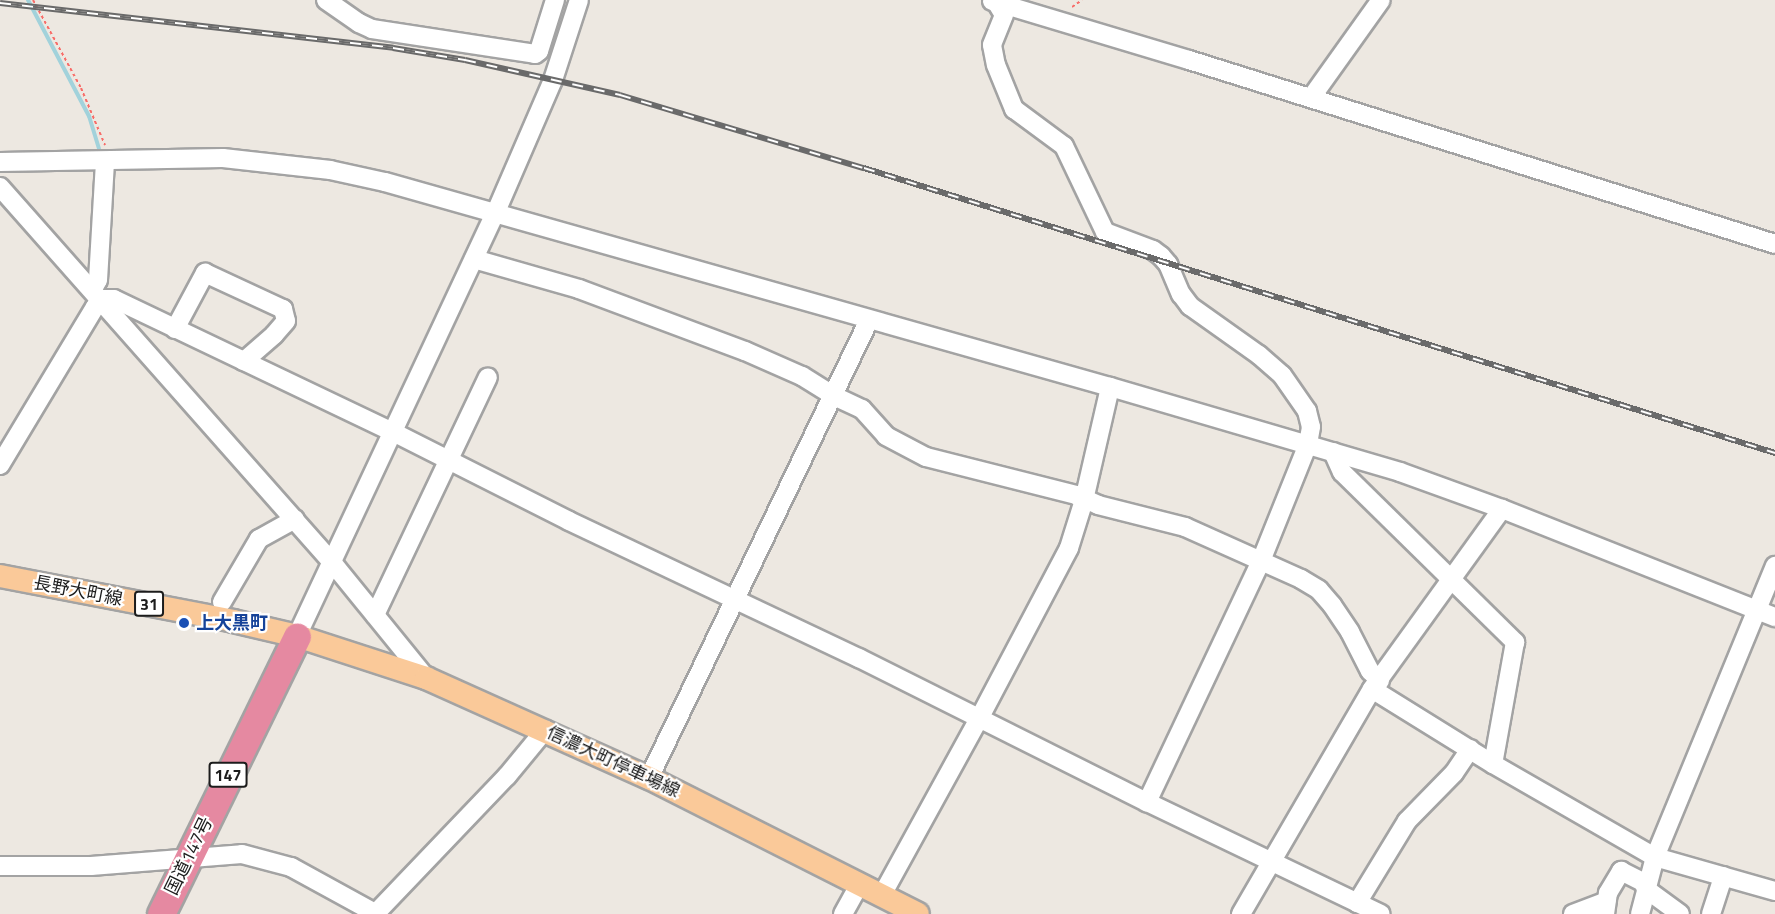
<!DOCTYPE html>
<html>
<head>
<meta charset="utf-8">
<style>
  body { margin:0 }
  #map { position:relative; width:1775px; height:914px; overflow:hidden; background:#ede8e1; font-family:"Titillium Web","Noto Sans JP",sans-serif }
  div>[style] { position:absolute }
  .stream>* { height:4px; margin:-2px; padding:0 2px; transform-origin:2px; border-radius:2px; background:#a2d2db }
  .path>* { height:2px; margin-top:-1px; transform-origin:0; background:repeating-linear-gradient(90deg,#f86c68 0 3px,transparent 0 6px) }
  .roads { filter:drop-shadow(2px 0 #a3a3a3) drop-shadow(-2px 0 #a3a3a3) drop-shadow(0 2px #a3a3a3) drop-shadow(0 -2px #a3a3a3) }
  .minor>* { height:18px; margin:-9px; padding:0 9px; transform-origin:9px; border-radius:9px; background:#fff }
  .major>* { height:22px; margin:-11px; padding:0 11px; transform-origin:11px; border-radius:11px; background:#fac999 }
  .highway>* { height:27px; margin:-13.5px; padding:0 13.5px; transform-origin:13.5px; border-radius:13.5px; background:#e589a1 }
  .rail>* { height:6px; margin-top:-3px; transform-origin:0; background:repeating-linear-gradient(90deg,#fff 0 11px,#6a6a6a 0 22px); box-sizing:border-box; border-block:2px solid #6a6a6a }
  .dots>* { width:16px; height:16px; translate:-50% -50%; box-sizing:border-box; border:3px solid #fff; border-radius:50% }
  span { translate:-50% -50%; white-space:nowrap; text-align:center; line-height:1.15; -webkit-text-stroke:4.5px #fff; paint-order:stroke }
  .shield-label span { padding:2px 4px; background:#fff; border:2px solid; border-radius:4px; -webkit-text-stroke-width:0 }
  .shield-label { font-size:16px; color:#1c1c1c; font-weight:700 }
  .street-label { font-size:18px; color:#1c1c1c }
  .transit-label { font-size:18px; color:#164399; font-weight:700 }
  .left { translate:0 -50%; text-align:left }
</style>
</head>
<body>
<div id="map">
  <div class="stream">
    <div style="left:28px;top:0;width:131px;rotate:62.3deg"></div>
    <div style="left:89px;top:116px;width:34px;rotate:73deg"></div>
  </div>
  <div class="path">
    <div style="left:33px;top:0;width:100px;rotate:61.4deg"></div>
    <div style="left:81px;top:88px;width:62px;rotate:67.2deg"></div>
    <div style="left:1072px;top:7px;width:12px;rotate:-35deg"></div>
  </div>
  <div class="roads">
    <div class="minor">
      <div style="left:326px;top:0;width:40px;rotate:34.9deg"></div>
      <div style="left:359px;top:23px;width:14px;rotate:25deg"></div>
      <div style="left:372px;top:29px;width:165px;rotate:8.7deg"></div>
      <div style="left:535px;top:54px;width:5px;rotate:-37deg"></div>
      <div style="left:539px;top:51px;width:53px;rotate:-72.6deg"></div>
      <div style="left:995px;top:0;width:17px;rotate:59deg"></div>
      <div style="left:1004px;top:15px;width:32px;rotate:112deg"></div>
      <div style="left:992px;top:45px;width:20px;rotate:79deg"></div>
      <div style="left:996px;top:65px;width:48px;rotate:67.8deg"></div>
      <div style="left:1014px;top:109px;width:62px;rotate:36.5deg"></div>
      <div style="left:1064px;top:146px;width:95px;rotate:64.5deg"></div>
      <div style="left:1105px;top:232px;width:51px;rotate:20.6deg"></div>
      <div style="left:1153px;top:250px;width:10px;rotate:37deg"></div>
      <div style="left:1161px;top:256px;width:11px;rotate:49deg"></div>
      <div style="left:1168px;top:264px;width:33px;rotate:67deg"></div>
      <div style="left:1181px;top:294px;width:15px;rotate:53deg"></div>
      <div style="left:1190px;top:306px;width:85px;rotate:35.4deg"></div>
      <div style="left:1259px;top:355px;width:30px;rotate:41deg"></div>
      <div style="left:1282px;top:375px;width:44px;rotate:55.2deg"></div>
      <div style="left:1307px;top:411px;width:16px;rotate:76deg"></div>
      <div style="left:1311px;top:427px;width:17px;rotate:100deg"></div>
      <div style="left:1308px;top:444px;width:126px;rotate:111.9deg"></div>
      <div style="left:1261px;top:561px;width:267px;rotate:115.3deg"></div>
      <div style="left:992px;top:1px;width:206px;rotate:16.7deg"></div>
      <div style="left:1189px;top:60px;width:614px;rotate:17.43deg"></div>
      <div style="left:1311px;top:98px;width:120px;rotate:-54.5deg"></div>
      <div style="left:0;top:162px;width:223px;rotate:-1deg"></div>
      <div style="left:223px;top:158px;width:108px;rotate:6.4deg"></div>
      <div style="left:330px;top:170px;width:56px;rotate:12.3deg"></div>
      <div style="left:385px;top:182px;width:753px;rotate:15.79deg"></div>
      <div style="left:1110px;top:387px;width:302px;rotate:16.3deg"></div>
      <div style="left:1400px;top:472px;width:109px;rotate:19.9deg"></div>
      <div style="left:1502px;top:509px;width:294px;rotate:21.6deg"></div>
      <div style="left:0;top:187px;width:499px;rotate:48.5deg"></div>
      <div style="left:331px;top:561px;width:151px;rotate:50.9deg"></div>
      <div style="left:474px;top:259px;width:109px;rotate:15.9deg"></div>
      <div style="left:579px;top:289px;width:177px;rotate:20.5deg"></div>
      <div style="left:745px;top:351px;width:62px;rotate:23.7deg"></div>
      <div style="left:802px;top:376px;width:38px;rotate:32deg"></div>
      <div style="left:834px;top:396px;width:31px;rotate:25deg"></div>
      <div style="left:862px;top:409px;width:36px;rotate:48deg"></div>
      <div style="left:886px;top:436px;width:45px;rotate:27.7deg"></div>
      <div style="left:926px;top:457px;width:155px;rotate:14.2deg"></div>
      <div style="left:1076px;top:495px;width:24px;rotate:24deg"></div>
      <div style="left:1098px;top:505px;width:90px;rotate:14.2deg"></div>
      <div style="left:1185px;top:527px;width:127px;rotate:24.1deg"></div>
      <div style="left:1301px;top:579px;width:21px;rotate:31deg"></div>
      <div style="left:1319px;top:590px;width:20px;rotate:49deg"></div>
      <div style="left:1332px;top:605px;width:32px;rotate:56deg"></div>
      <div style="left:1350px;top:632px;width:44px;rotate:62.9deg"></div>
      <div style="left:1370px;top:671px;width:14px;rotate:45deg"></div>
      <div style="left:93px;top:289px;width:10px;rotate:-61deg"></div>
      <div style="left:98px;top:280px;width:119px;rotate:-86.6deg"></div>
      <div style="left:175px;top:329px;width:64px;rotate:-61.8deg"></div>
      <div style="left:205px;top:273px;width:86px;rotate:24.8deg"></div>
      <div style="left:283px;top:309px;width:12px;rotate:76deg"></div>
      <div style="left:286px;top:321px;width:18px;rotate:131deg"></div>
      <div style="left:274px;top:335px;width:40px;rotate:139deg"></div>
      <div style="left:1333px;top:452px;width:22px;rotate:66deg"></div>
      <div style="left:1342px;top:472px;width:243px;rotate:44.5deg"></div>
      <div style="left:1515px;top:642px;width:124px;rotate:100.2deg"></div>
      <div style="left:0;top:465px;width:184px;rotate:-59deg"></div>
      <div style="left:95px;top:307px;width:11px;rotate:-49deg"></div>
      <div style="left:102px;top:299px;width:12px"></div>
      <div style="left:114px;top:299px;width:309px;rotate:25.5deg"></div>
      <div style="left:393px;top:432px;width:197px;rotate:26.8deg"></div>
      <div style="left:569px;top:521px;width:321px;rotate:25.3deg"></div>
      <div style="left:859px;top:658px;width:322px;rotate:26.6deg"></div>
      <div style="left:1147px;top:802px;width:259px;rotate:25.6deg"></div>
      <div style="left:222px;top:602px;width:73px;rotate:-59.6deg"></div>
      <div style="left:259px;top:539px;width:41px;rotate:-29.1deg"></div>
      <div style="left:375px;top:615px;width:263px;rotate:-64.6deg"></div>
      <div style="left:297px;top:636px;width:466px;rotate:-64.9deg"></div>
      <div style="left:495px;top:214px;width:146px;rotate:-66.6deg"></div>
      <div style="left:553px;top:80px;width:84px;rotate:-72deg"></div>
      <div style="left:1372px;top:689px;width:142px;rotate:31.8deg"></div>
      <div style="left:1493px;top:764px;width:187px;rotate:29.9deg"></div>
      <div style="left:1655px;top:857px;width:125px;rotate:15.8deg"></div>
      <div style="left:649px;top:778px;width:508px;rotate:-64.34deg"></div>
      <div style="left:0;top:866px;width:91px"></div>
      <div style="left:91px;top:866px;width:151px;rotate:-4.5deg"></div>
      <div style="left:242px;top:854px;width:51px;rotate:14.9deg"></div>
      <div style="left:291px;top:867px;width:98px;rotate:28.7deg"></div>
      <div style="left:882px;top:895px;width:203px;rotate:-61.2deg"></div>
      <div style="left:980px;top:717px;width:191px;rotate:-62.2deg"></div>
      <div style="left:1069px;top:548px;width:50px;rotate:-72.6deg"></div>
      <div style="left:1084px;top:500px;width:116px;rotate:-77deg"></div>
      <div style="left:1357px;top:903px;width:96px;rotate:-58.6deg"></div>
      <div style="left:1407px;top:821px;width:67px;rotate:-45.6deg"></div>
      <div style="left:1454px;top:773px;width:29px;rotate:-56deg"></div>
      <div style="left:376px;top:913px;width:190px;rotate:-46.3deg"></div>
      <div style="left:507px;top:776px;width:60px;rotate:-50.4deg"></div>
      <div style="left:843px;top:914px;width:35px;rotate:-61deg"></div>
      <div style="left:1241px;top:914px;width:260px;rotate:-59.8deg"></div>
      <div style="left:1372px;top:689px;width:222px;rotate:-54.2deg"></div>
      <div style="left:1573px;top:914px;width:36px;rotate:-21deg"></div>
      <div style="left:1605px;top:914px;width:21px;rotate:-82deg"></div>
      <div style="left:1608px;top:893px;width:26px;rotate:-59deg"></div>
      <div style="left:1621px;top:871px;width:25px;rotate:27deg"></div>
      <div style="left:1643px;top:882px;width:8px;rotate:67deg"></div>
      <div style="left:1646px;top:889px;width:42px;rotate:36.3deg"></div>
      <div style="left:1640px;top:914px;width:59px;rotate:-75.3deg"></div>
      <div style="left:1655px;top:857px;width:315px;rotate:-67.6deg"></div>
      <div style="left:1711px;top:914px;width:40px;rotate:-72deg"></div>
    </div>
    <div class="major">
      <div style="left:0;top:576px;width:237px;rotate:10.9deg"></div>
      <div style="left:233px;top:621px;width:66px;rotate:13.2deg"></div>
      <div style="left:297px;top:636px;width:136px;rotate:18deg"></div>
      <div style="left:426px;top:678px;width:244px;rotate:24.2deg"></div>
      <div style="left:649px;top:778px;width:301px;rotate:26.8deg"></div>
    </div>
    <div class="highway">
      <div style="left:161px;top:914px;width:309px;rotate:-63.9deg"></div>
    </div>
  </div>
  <div class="rail">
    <div style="left:0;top:3px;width:396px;rotate:6.5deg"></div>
    <div style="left:393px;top:48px;width:73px;rotate:9.5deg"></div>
    <div style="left:465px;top:60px;width:159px;rotate:12.7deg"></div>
    <div style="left:620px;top:95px;width:255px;rotate:16.7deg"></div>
    <div style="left:864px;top:168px;width:955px;rotate:17.37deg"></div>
  </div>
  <div class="dots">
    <div style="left:184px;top:623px;background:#1a4fb4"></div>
  </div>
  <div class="shield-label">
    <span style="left:149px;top:604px">31</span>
    <span style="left:228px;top:775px">147</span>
  </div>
  <div class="street-label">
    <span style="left:78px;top:591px;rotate:11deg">長野大町線</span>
    <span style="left:613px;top:762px;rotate:25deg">信濃大町停車場線</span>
    <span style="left:189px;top:856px;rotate:-64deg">国道147号</span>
  </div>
  <div class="transit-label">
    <span class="left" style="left:196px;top:623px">上大黒町</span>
  </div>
</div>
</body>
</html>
